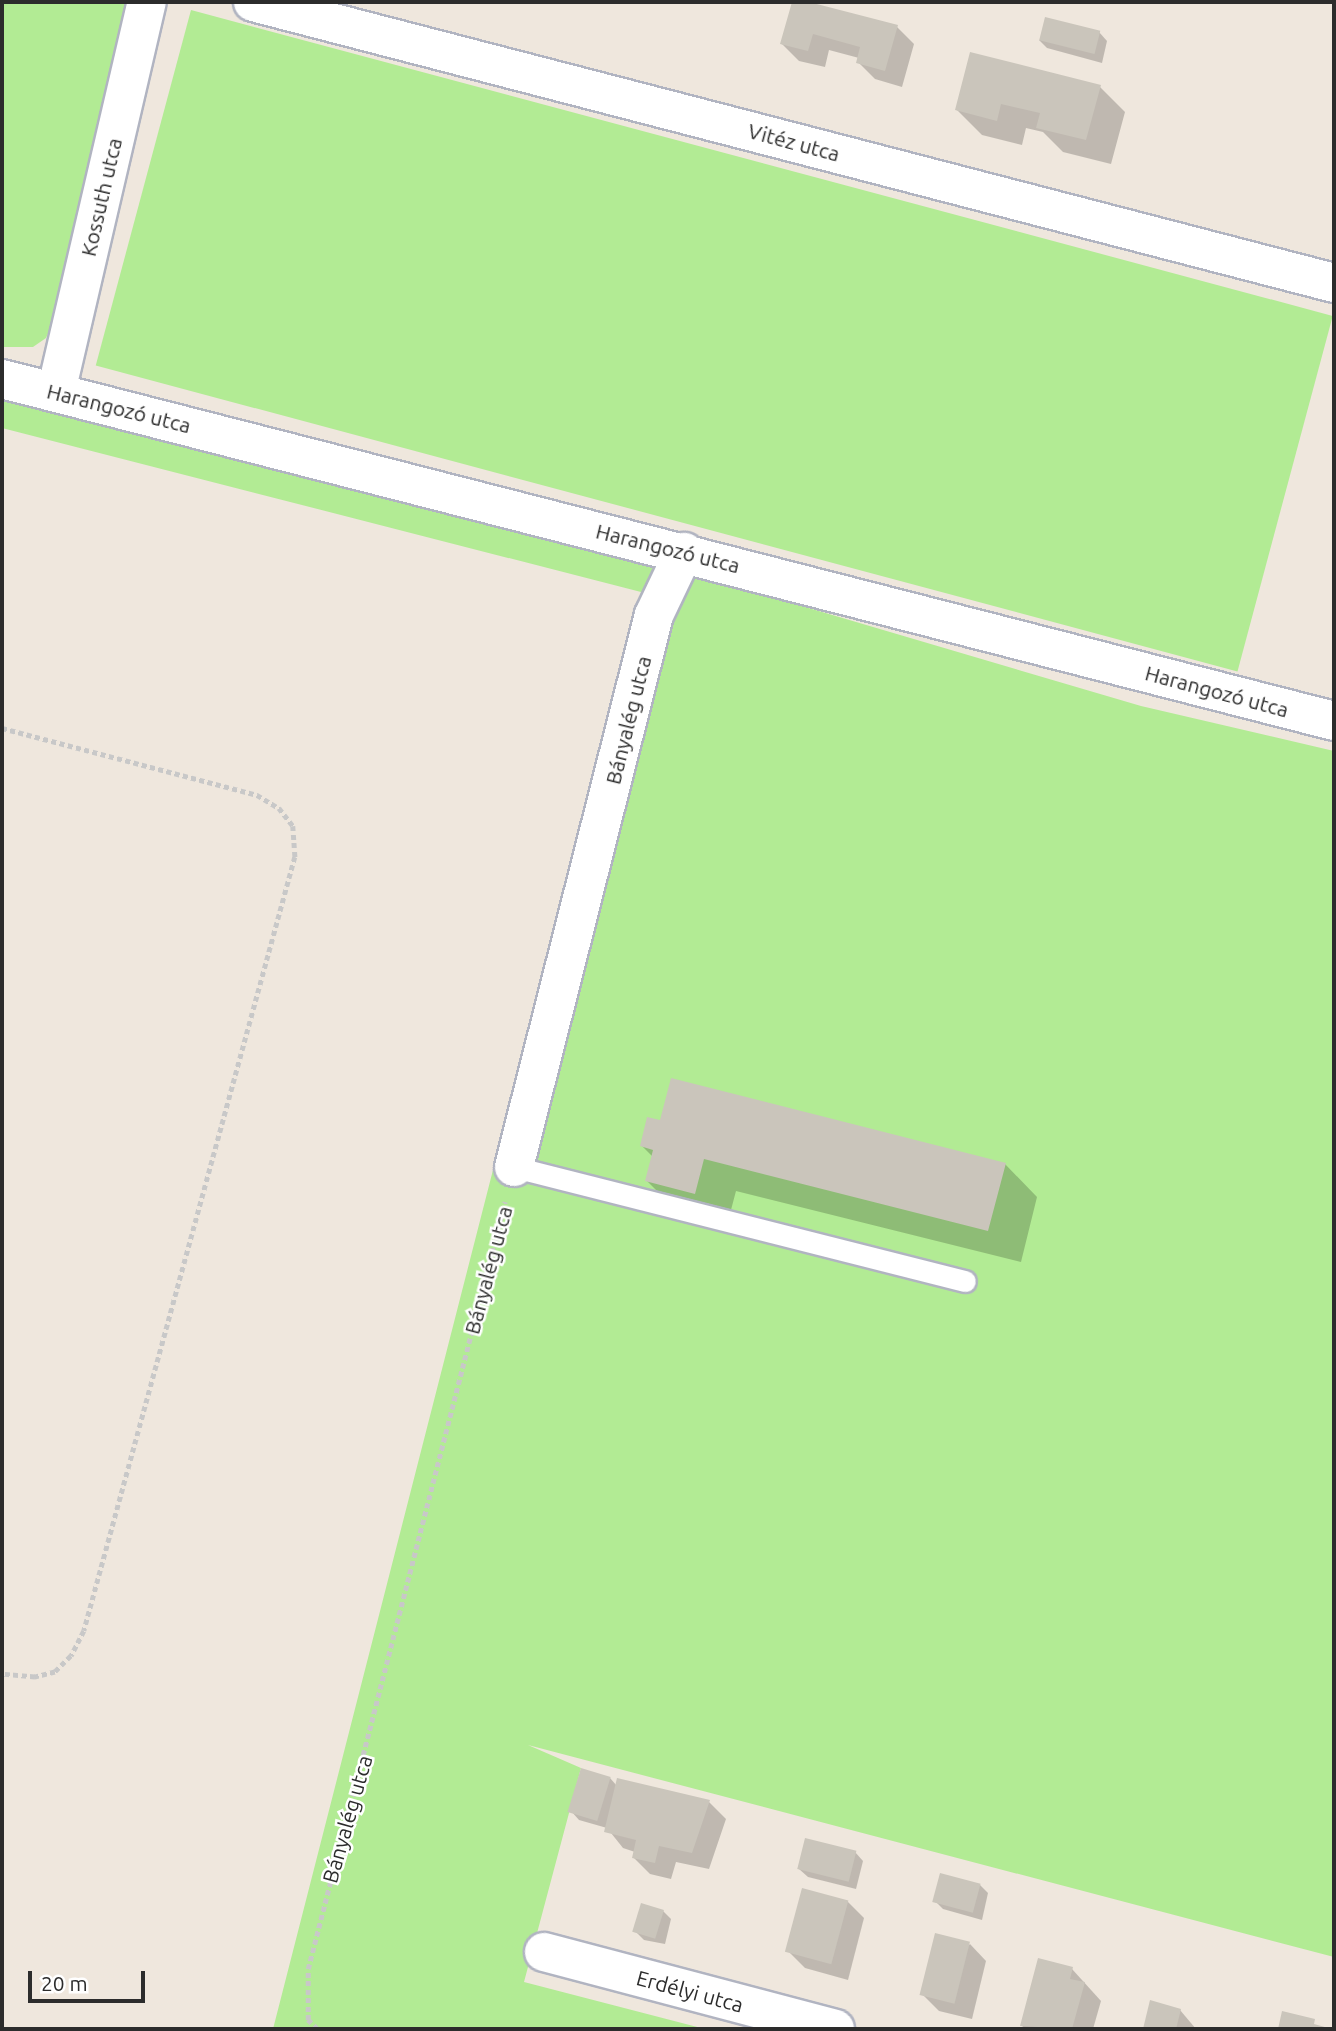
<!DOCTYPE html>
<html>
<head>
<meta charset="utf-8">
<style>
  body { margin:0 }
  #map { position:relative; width:1336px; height:2031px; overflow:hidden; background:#efe7dd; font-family:Ubuntu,sans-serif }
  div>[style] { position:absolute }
  .green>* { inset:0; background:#b2eb94; transform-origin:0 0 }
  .shadow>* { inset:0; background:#0003 }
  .building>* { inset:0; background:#cac5bb; transform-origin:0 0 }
  .path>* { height:4.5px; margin-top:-2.25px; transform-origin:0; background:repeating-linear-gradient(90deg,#c8c8c8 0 5px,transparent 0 8.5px) }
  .roads { filter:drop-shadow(2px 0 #b1b4c1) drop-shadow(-2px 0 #b1b4c1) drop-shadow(0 2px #b1b4c1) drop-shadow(0 -2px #b1b4c1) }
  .service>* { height:21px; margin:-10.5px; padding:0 10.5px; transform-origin:10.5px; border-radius:10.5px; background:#fff }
  .minor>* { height:38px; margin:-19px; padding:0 19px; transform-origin:19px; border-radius:19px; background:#fff }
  span { translate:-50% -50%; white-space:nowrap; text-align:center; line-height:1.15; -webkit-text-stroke:5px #fff; paint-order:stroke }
  .street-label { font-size:21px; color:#2c2c2c }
  .frame { position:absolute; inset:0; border:4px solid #2c2c2c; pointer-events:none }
  .scale { position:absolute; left:28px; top:1971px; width:117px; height:32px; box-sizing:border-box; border:4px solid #2c2c2c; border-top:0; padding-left:9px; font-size:21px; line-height:24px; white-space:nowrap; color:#2c2c2c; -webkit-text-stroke:5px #fff; paint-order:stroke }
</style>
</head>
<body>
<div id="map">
  <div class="green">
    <div style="clip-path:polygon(2px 2px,137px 2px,57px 314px,46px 338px,33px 347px,2px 347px)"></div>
    <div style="left:191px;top:10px;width:1182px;height:368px;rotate:15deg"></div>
    <div style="clip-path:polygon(2px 392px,700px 576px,1141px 706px,1334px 751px,1334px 1957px,528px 1745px,581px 1768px,524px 1982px,705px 2029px,273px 2029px,641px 592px,2px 428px)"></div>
  </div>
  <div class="shadow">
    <div style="clip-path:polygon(794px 2px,897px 27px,914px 44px,902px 87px,875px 79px,858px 62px,859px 58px,829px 50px,825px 67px,799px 61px,782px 44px)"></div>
    <div style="clip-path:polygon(1099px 32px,1107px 41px,1102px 63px,1047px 48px,1039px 40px)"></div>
    <div style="clip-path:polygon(1100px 87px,1125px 112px,1111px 164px,1063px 152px,1043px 132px,1026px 128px,1022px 145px,982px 135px,957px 110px)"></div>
    <div style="clip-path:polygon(661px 1122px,1005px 1164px,1037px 1197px,1021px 1262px,736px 1191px,727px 1225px,679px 1213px,647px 1181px,653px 1157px,642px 1146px)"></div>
    <div style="clip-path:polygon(610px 1778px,617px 1786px,709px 1802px,726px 1819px,709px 1869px,676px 1862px,671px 1879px,650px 1874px,633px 1857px,635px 1852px,623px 1848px,607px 1828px,579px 1820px,571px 1811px)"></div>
    <div style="clip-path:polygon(855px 1852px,863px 1861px,856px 1889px,808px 1877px,799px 1869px)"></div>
    <div style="clip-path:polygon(980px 1885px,988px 1893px,982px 1920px,943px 1909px,935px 1901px)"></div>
    <div style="clip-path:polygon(847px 1901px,864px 1918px,848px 1980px,805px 1968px,788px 1951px)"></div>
    <div style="clip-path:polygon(663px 1911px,671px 1919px,665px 1944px,644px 1940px,635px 1931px)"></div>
    <div style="clip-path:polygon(970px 1944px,986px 1961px,972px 2019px,939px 2011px,922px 1994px)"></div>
    <div style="clip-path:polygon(1072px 1969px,1101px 2001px,1093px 2029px,1026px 2029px,1022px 2026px)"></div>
    <div style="clip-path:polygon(1151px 2003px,1180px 2010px,1196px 2029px,1144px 2029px)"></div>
  </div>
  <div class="building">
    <div style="clip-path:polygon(792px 2px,809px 2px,898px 25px,885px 71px,856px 63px,860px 47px,813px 34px,808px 51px,780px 44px)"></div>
    <div style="left:1045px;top:17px;width:57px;height:24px;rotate:14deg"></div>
    <div style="clip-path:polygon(970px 52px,1101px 85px,1086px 140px,1036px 128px,1040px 113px,1001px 104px,997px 121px,955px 110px)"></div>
    <div style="clip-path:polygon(671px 1078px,1006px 1163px,988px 1231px,704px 1159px,695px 1194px,645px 1181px,653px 1150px,640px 1146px,647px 1117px,660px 1120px)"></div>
    <div style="left:581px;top:1768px;width:31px;height:46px;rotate:17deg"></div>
    <div style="clip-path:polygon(617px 1778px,710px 1800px,692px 1853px,659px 1846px,655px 1863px,632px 1858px,636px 1840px,604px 1832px)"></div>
    <div style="left:805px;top:1838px;width:53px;height:32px;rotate:14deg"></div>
    <div style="left:940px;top:1873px;width:42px;height:30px;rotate:15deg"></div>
    <div style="left:802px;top:1888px;width:48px;height:66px;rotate:15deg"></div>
    <div style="left:641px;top:1903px;width:24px;height:30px;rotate:17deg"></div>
    <div style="left:935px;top:1933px;width:36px;height:64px;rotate:14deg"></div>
    <div style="clip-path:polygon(1038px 1958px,1073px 1967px,1070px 1979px,1085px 1982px,1072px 2029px,1020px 2026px)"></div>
    <div style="clip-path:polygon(1150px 2000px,1181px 2009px,1176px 2029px,1143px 2029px)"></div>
    <div style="clip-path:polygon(1282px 2011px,1315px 2019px,1314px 2024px,1332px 2029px,1278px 2029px)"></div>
  </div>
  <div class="path">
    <div style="left:2px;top:728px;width:264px;rotate:14.7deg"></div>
    <div style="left:257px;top:795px;width:26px;rotate:31deg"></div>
    <div style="left:279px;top:808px;width:23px;rotate:52deg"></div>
    <div style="left:293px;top:826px;width:31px;rotate:86deg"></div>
    <div style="left:295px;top:857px;width:802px;rotate:105.25deg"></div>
    <div style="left:84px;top:1631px;width:28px;rotate:117deg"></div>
    <div style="left:71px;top:1656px;width:23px;rotate:135deg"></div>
    <div style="left:55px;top:1672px;width:21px;rotate:166deg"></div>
    <div style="left:35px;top:1677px;width:33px;rotate:-175deg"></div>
    <div style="left:317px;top:2029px;width:13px;rotate:-135deg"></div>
    <div style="left:308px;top:2020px;width:51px;rotate:-90deg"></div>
    <div style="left:308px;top:1969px;width:792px;rotate:-75.6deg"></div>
  </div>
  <div class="roads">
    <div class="service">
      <div style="left:514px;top:1167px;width:465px;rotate:14.2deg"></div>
    </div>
    <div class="minor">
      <div style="left:253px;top:2px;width:1117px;rotate:14.57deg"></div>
      <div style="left:2px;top:379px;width:1375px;rotate:14.4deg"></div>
      <div style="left:56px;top:392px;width:400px;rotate:-76.9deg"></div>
      <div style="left:514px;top:1167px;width:569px;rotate:-75.77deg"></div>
      <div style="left:654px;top:615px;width:70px;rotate:-64.5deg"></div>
      <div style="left:544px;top:1952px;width:301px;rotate:14.8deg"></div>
    </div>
  </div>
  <div class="street-label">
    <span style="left:794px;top:142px;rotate:15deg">Vitéz utca</span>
    <span style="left:101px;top:197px;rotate:-77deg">Kossuth utca</span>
    <span style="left:119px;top:408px;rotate:14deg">Harangozó utca</span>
    <span style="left:668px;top:548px;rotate:14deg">Harangozó utca</span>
    <span style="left:1217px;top:691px;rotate:15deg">Harangozó utca</span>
    <span style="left:628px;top:720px;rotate:-76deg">Bányalég utca</span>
    <span style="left:488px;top:1270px;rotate:-75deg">Bányalég utca</span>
    <span style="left:347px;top:1819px;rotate:-74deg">Bányalég utca</span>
    <span style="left:690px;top:1991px;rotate:15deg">Erdélyi utca</span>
  </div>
  <div class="frame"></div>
  <div class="scale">20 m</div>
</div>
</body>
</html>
